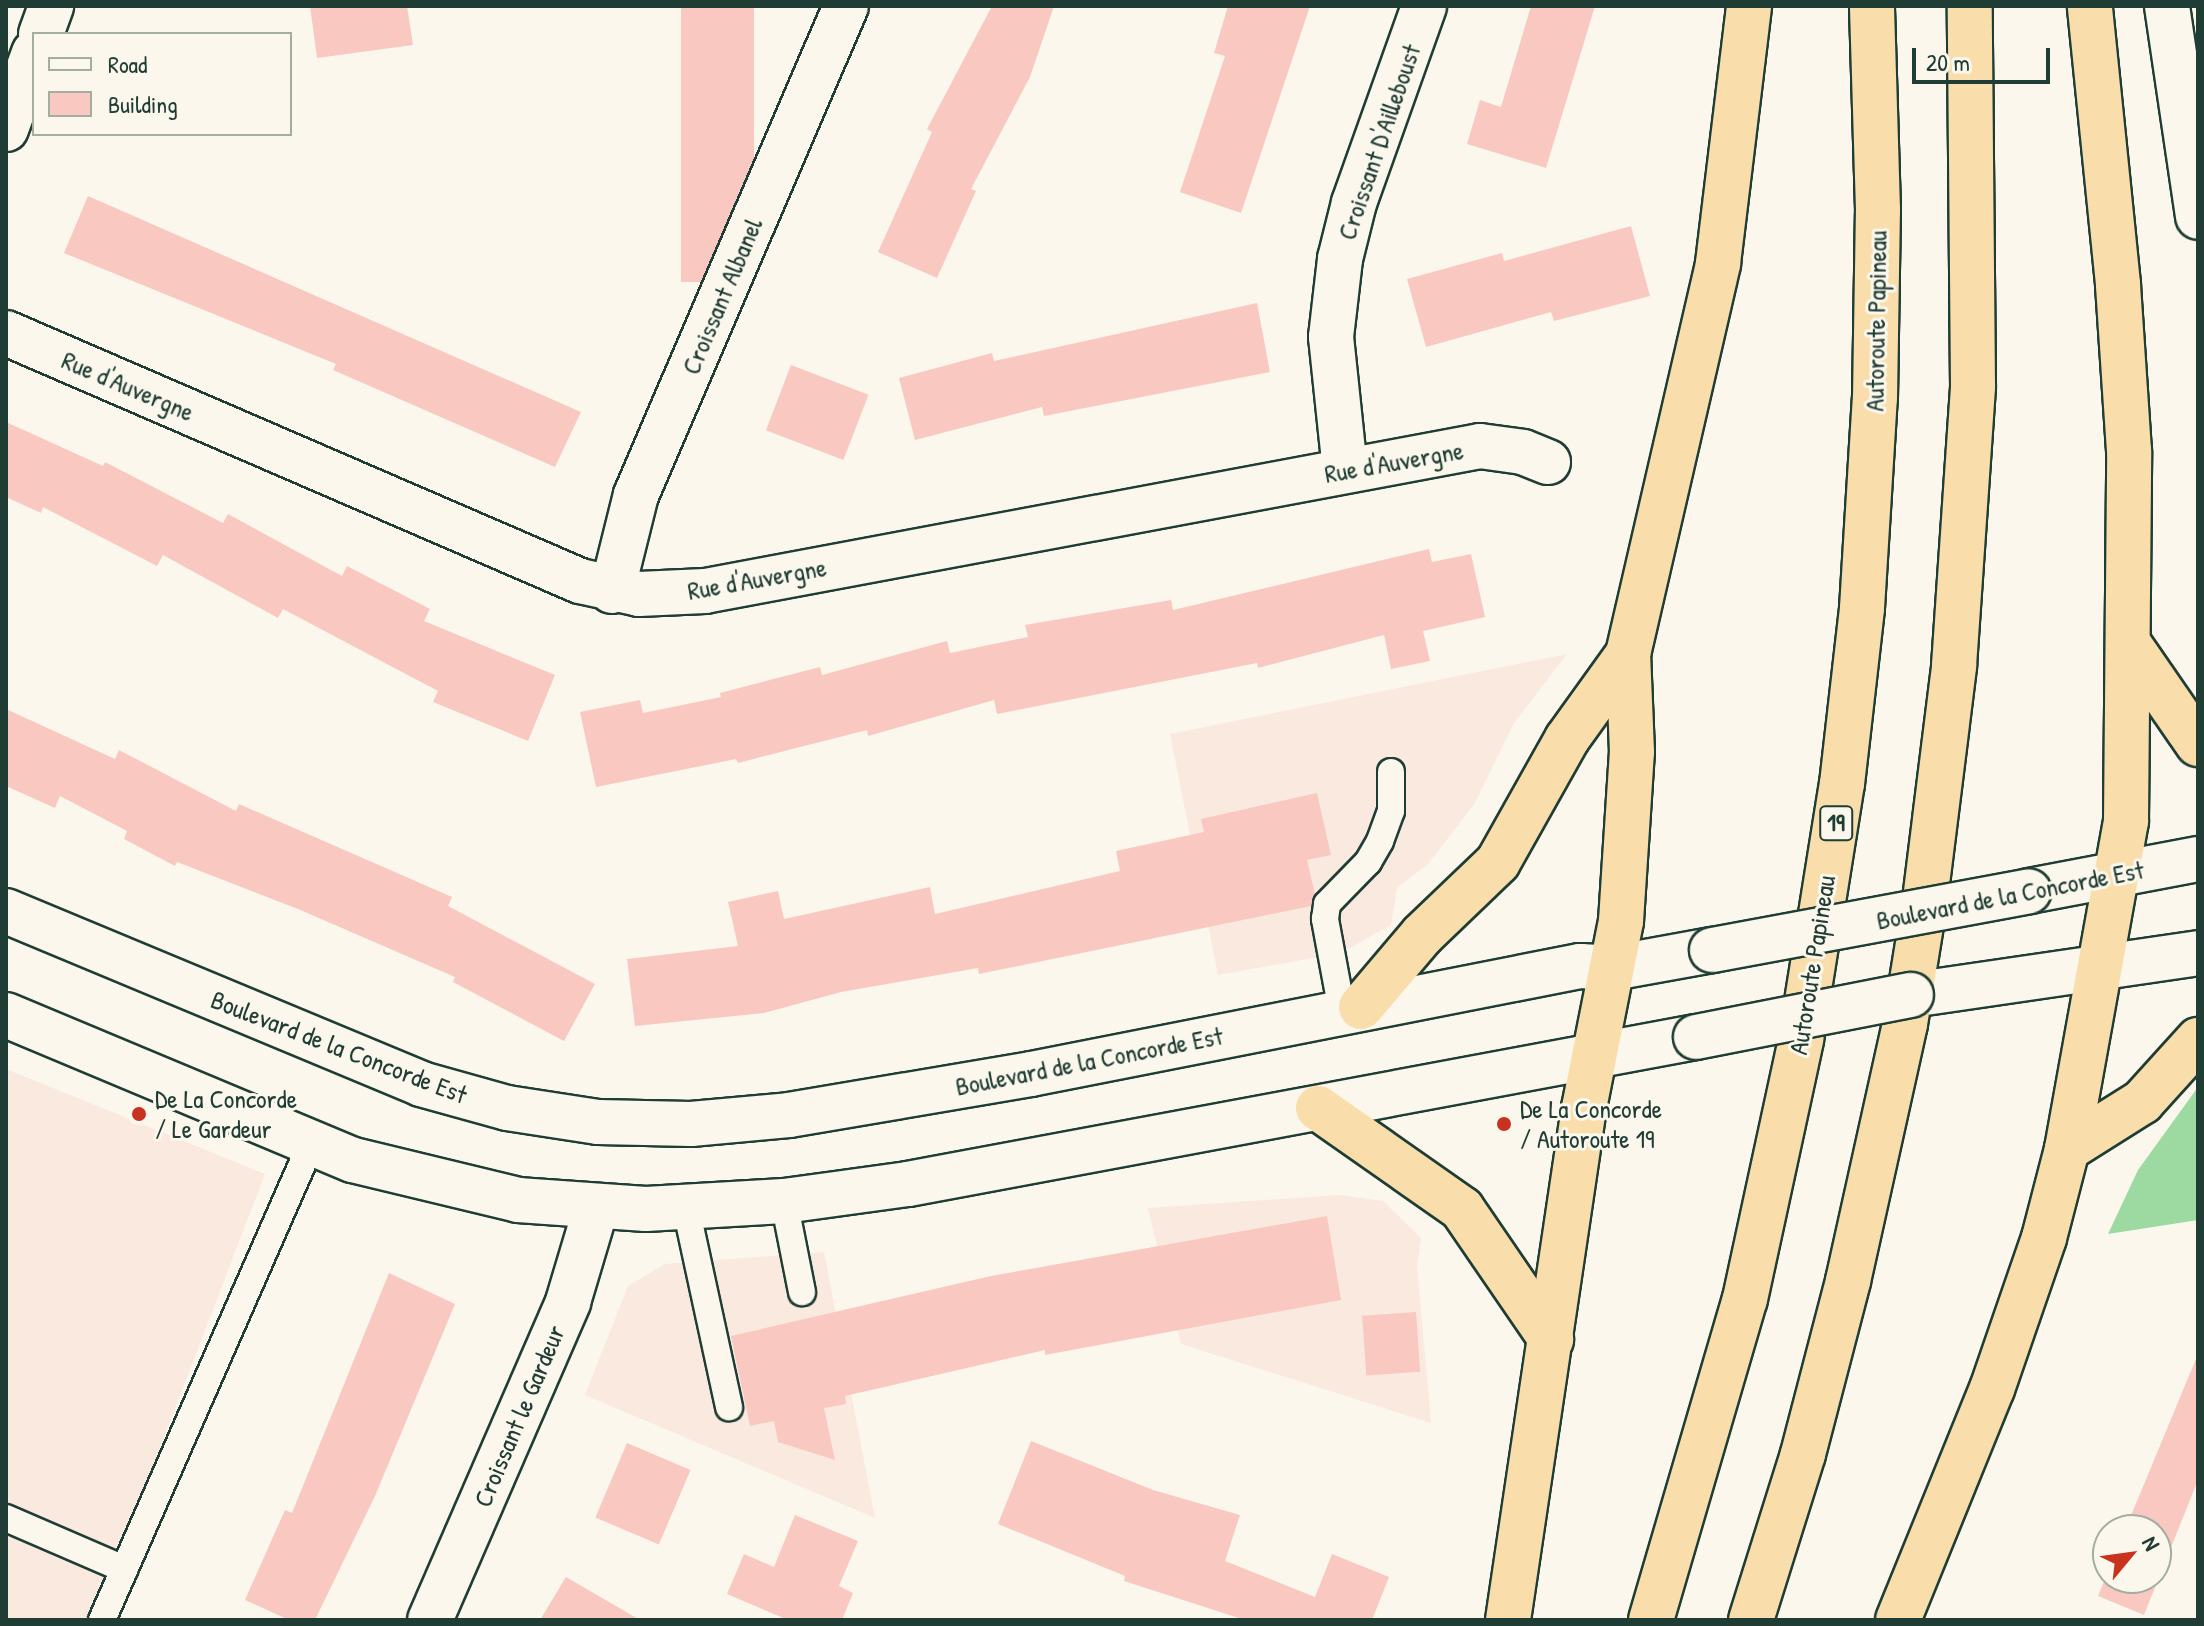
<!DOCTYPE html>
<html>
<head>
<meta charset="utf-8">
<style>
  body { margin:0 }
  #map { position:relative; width:2204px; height:1626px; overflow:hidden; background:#fbf7ec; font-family:"Patrick Hand",sans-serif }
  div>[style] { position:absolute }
  .built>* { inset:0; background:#fae9df }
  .green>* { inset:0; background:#9ddaa1 }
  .building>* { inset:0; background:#f9c9c1; transform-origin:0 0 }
  .roads { filter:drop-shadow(2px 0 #1f3d34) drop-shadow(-2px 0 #1f3d34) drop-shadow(0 2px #1f3d34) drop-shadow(0 -2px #1f3d34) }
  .lane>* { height:26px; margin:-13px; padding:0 13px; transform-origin:13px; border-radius:13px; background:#fbf7ec }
  .street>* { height:44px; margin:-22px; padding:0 22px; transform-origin:22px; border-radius:22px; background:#fbf7ec }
  .secondary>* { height:44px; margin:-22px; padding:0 22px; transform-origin:22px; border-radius:22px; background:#fbf7ec }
  .highway>* { height:44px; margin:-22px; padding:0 22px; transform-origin:22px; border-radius:22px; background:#f9deab }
  .bridges { filter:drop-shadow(2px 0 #1f3d34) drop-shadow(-2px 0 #1f3d34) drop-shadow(0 2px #1f3d34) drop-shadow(0 -2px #1f3d34) }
  .secondary-bridge>* { height:44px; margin:-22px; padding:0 22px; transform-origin:22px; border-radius:22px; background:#fbf7ec }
  .dots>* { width:22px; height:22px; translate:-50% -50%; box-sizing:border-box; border:4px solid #fbf7ec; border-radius:50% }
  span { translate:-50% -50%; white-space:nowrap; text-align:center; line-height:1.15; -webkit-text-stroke:6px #fbf7ec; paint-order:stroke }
  .shield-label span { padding:2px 6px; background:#fbf7ec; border:2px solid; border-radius:6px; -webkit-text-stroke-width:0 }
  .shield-label { font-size:24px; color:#1f3d34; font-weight:700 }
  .street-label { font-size:26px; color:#1f3d34 }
  .poi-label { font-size:26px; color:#1f3d34 }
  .left { translate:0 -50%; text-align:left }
  .frame { position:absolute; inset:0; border:8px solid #1f3d34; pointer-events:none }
  .legend { position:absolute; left:32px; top:32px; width:260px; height:104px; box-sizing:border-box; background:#fbf7ec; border:2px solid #a3ada2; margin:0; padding:10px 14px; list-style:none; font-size:24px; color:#1f3d34 }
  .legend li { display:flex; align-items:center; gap:16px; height:40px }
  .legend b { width:40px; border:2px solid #a3ada2 }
  .north { position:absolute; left:2092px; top:1514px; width:80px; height:80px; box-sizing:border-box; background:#fbf7ec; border:2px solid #a3ada2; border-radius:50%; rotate:61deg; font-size:22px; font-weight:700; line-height:32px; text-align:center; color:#1f3d34 }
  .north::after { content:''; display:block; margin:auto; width:28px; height:36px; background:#c8321e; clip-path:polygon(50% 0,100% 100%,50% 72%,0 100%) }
  .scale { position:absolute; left:1912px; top:48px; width:138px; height:36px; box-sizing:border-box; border:4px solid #1f3d34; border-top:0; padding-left:10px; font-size:24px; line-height:28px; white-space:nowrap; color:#1f3d34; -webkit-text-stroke:6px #fbf7ec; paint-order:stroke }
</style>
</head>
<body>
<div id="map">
  <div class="built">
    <div style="clip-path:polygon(1567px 654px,1514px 723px,1475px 803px,1428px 864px,1397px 888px,1391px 925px,1341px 953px,1218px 975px,1170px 734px)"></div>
    <div style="clip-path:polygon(6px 1069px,265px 1174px,94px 1620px,6px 1620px)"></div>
    <div style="clip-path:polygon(1340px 1195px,1383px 1201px,1421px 1238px,1417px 1266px,1431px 1423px,1181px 1344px,1148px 1208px)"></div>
    <div style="clip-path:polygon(824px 1252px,875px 1518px,585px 1395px,628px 1286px,665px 1264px)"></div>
  </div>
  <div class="green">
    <div style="clip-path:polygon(2198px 1087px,2198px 1220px,2108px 1234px,2138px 1170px)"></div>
  </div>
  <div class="building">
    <div style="clip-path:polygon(310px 6px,407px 6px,413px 45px,317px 58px)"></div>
    <div style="left:681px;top:6px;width:73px;height:276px"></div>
    <div style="clip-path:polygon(992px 6px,1054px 6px,1030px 77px,971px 189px,976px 191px,937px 278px,878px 252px,932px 132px,927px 129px)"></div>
    <div style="clip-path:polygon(1228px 6px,1310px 6px,1241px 213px,1180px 192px,1225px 56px,1214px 53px)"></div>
    <div style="clip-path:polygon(1531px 6px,1595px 6px,1546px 168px,1467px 144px,1480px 100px,1501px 107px)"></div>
    <div style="clip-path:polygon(88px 196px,581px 412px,555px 467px,333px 370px,336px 364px,64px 253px)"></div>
    <div style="clip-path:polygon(1631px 226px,1650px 296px,1554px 321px,1551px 312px,1426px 347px,1407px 279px,1502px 253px,1504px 261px)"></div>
    <div style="clip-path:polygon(1257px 303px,1270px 372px,1044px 416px,1042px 407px,915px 440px,899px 378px,992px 353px,994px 361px)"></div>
    <div style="left:791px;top:365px;width:83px;height:70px;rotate:21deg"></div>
    <div style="clip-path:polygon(6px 422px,103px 466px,105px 462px,223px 523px,228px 514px,342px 576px,347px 566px,430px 609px,424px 621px,555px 675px,528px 741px,433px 702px,438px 691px,283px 609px,278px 618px,163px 555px,157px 566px,43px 507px,41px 513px,6px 497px)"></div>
    <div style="clip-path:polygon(1429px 549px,1432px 562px,1471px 554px,1485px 617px,1423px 631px,1430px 661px,1391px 669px,1384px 635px,1258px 668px,1257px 663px,997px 714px,994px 700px,868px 736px,867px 730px,738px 763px,736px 759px,596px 787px,580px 712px,640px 700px,643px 713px,721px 697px,720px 693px,820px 667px,822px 675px,947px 641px,950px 653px,1028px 637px,1025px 625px,1171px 600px,1173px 610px)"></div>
    <div style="clip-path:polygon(6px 709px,115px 759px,119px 750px,236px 811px,239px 804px,452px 897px,448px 906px,595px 984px,564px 1041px,453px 982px,455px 977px,298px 909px,177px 862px,175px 866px,124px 839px,127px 831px,60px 796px,55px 808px,6px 786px)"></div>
    <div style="clip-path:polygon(1317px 793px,1331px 855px,1307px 860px,1315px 894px,1311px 906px,979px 974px,978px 968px,841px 992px,764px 1013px,635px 1026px,627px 959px,738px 946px,728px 902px,778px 891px,784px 919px,930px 887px,935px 914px,1120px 871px,1116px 851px,1204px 832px,1201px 819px)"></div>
    <div style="clip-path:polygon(1327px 1216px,1341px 1300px,1045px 1355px,1045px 1350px,845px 1396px,846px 1404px,824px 1408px,835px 1460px,778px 1442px,774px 1421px,750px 1426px,731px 1336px,991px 1276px)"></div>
    <div style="clip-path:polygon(389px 1273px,455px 1304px,375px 1496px,315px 1620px,289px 1620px,245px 1600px,285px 1510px,292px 1513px)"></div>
    <div style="left:1416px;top:1312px;width:60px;height:54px;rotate:86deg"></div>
    <div style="clip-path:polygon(2198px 1354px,2198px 1480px,2144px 1615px,2098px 1596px,2108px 1572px,2108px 1578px,2156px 1578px,2156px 1530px,2125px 1530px)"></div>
    <div style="clip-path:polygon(1031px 1441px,1153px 1490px,1240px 1515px,1225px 1561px,1315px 1597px,1332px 1554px,1389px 1577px,1372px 1620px,1245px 1620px,1124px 1581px,1125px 1576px,998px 1524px)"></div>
    <div style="left:627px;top:1443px;width:69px;height:81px;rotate:23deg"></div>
    <div style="clip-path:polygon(795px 1515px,858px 1541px,839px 1586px,853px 1593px,842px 1620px,788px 1620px,727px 1594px,744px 1554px,774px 1567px)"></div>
    <div style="clip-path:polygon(566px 1577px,640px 1620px,540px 1620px)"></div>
  </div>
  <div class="roads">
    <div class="lane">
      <div style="left:1342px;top:1011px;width:94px;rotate:-100.5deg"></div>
      <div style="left:1325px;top:919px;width:15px;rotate:-82deg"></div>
      <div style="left:1327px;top:904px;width:59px;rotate:-45.7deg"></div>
      <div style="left:1368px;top:862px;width:24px;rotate:-60deg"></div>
      <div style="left:1380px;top:841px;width:32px;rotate:-70deg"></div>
      <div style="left:1391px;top:811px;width:39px;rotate:-90deg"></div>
      <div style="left:784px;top:1201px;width:93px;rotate:78.8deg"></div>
      <div style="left:686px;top:1208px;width:204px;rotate:77.8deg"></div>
      <div style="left:6px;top:1518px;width:129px;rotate:23.4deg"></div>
      <div style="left:102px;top:1620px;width:520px;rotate:-66.29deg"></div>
    </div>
    <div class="street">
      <div style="left:2167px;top:6px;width:213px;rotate:81.6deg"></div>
      <div style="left:41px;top:34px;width:30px;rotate:-70deg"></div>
      <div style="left:6px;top:129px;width:81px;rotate:-69.8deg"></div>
      <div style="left:6px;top:333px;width:625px;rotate:23.37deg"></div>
      <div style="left:580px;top:581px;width:60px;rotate:12.4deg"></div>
      <div style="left:639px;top:594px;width:66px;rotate:-2.6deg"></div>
      <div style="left:705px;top:591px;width:788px;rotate:-10.6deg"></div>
      <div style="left:1480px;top:446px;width:43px;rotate:7.9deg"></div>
      <div style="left:1523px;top:452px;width:27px;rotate:22deg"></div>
      <div style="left:1345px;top:470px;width:134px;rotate:-96deg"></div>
      <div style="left:1331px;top:337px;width:79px;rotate:-83.4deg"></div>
      <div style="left:1340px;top:259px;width:58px;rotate:-76deg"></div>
      <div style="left:1354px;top:203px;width:209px;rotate:-70.4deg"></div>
      <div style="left:612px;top:591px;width:99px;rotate:-76deg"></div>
      <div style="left:636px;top:495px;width:532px;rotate:-66.76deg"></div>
      <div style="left:430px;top:1620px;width:347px;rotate:-66.5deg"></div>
      <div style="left:568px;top:1302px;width:98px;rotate:-73.4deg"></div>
    </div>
    <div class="secondary">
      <div style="left:2029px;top:891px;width:172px;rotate:-10.7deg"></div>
      <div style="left:6px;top:911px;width:450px;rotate:22.6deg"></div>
      <div style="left:421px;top:1084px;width:89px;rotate:15.6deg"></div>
      <div style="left:507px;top:1108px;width:92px;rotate:8.7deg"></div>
      <div style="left:598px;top:1122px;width:93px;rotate:1.2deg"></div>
      <div style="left:691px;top:1124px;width:98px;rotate:-5.2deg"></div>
      <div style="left:789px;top:1115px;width:245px;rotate:-9.6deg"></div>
      <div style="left:1031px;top:1074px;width:560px;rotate:-11.13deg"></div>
      <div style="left:1580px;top:966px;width:33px;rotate:3deg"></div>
      <div style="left:1613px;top:968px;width:101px;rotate:-10.3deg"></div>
      <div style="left:1911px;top:995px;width:290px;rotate:-8.3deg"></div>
      <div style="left:6px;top:1015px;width:376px;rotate:22.7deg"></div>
      <div style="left:353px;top:1160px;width:170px;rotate:13.6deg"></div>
      <div style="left:518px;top:1200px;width:128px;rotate:4deg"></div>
      <div style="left:646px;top:1209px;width:138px;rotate:-3.3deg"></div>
      <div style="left:784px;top:1201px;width:125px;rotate:-7.8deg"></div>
      <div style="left:908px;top:1184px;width:802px;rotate:-10.57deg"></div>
    </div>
    <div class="highway">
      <div style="left:2131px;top:647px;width:118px;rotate:55.4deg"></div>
      <div style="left:1361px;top:1007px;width:94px;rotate:-49.7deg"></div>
      <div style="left:1422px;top:935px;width:105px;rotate:-43.8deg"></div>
      <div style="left:1498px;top:862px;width:141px;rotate:-60.7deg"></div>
      <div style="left:1567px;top:739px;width:105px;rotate:-54.3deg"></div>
      <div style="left:1318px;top:1108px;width:176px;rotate:35deg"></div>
      <div style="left:1462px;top:1209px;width:158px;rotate:55.6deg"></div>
      <div style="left:2067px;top:1149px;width:89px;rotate:-32.1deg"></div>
      <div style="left:2142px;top:1102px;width:84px;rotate:-47.9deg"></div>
      <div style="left:1508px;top:1620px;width:518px;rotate:-81.56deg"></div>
      <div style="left:1584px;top:1108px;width:191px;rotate:-78.8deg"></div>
      <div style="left:1621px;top:921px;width:169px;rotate:-86.3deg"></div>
      <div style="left:1632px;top:752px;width:98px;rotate:-92.3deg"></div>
      <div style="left:1628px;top:654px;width:401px;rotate:-77deg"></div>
      <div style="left:1718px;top:263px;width:259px;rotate:-83.1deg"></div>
      <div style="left:1651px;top:1620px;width:334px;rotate:-73.7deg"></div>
      <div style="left:1745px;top:1299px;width:266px;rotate:-77.8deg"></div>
      <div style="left:1801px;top:1039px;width:258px;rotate:-80.9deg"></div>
      <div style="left:1842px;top:784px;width:177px;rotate:-83.5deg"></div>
      <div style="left:1862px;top:608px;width:210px;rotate:-86.5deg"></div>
      <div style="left:1875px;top:398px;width:188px;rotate:-89.1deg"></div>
      <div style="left:1878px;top:210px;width:204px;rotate:-91.7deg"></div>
      <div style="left:1751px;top:1620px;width:174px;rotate:-72.6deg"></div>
      <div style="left:1803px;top:1454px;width:179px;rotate:-75.4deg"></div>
      <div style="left:1848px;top:1281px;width:263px;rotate:-77.5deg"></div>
      <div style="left:1905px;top:1024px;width:126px;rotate:-80.8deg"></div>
      <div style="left:1925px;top:900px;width:236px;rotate:-82.9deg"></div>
      <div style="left:1954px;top:666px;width:281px;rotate:-86.1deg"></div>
      <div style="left:1973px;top:386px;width:380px;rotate:-90.5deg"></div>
      <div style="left:1898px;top:1620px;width:249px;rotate:-67.9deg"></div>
      <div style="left:1992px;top:1389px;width:160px;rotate:-71deg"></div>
      <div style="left:2044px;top:1238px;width:92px;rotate:-75.5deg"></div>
      <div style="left:2067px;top:1149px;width:333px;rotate:-79.8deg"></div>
      <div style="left:2126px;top:821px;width:370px;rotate:-89.5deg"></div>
      <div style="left:2129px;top:451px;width:167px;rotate:-93.8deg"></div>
      <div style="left:2118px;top:284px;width:279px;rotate:-95.8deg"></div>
    </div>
  </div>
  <div class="bridges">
    <div class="secondary-bridge">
      <div style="left:1712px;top:950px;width:322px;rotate:-10.5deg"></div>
      <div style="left:1696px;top:1037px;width:219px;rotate:-11.1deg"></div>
    </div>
  </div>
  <div class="dots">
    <div style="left:139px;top:1114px;background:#c8321e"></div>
    <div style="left:1504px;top:1124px;background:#c8321e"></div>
  </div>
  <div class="shield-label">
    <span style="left:1836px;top:823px">19</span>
  </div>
  <div class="street-label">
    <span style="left:1379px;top:142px;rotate:-71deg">Croissant D'Ailleboust</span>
    <span style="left:722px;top:296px;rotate:-67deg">Croissant Albanel</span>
    <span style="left:1876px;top:321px;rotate:-89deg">Autoroute Papineau</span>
    <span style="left:128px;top:386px;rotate:23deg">Rue d'Auvergne</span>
    <span style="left:1394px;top:462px;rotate:-10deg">Rue d'Auvergne</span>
    <span style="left:757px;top:579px;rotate:-10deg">Rue d'Auvergne</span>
    <span style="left:2010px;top:895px;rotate:-11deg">Boulevard de la Concorde Est</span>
    <span style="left:1812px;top:965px;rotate:-81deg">Autoroute Papineau</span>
    <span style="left:339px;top:1047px;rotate:21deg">Boulevard de la Concorde Est</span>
    <span style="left:1089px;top:1061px;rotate:-11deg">Boulevard de la Concorde Est</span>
    <span style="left:519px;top:1416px;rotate:-67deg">Croissant le Gardeur</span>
  </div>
  <div class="poi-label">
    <span class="left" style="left:155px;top:1114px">De La Concorde<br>/ Le Gardeur</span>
    <span class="left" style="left:1520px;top:1124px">De La Concorde<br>/ Autoroute 19</span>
  </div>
  <div class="frame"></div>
  <ul class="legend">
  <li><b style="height:10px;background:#fbf7ec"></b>Road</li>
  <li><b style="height:22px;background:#f9c9c1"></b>Building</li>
  </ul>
  <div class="north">N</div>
  <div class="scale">20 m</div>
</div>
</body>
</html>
